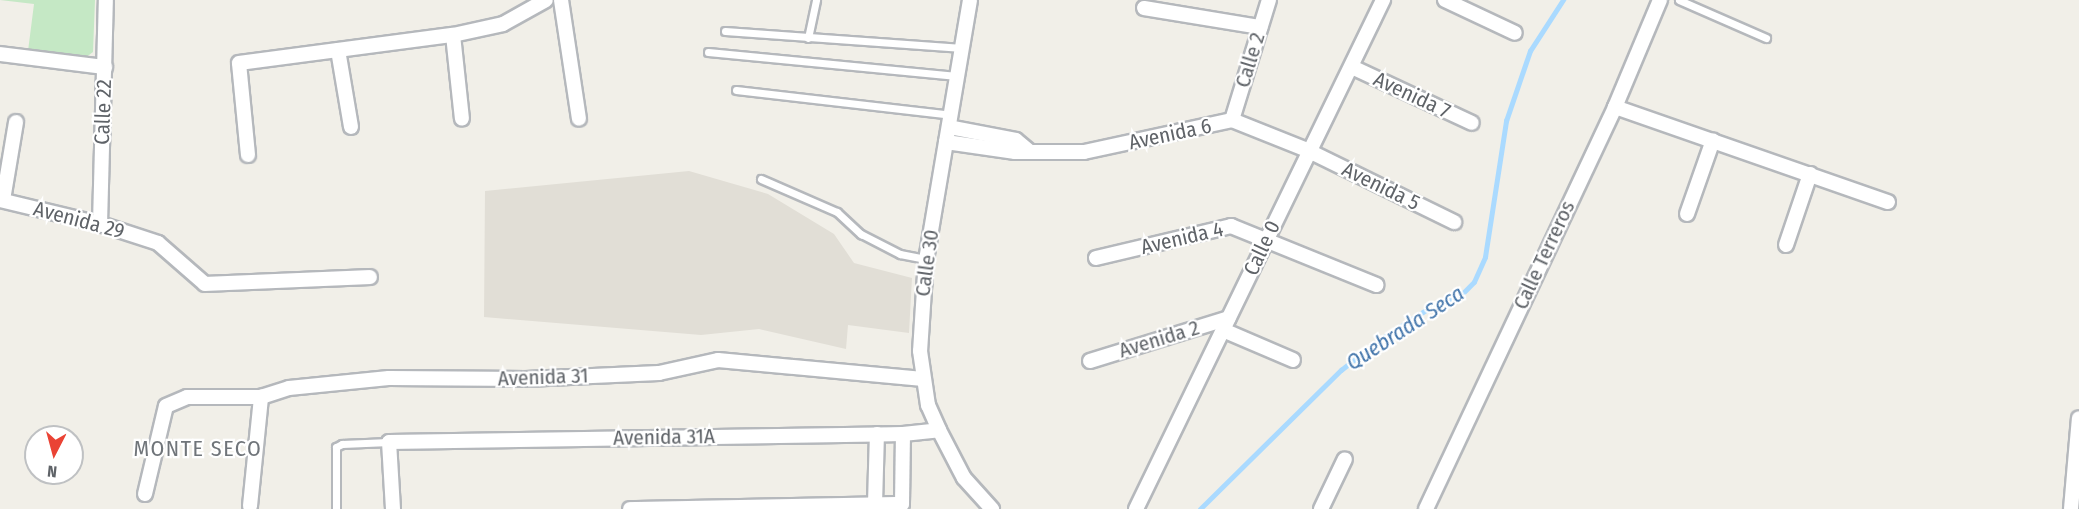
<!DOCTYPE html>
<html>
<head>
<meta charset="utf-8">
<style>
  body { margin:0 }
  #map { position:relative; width:2079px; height:509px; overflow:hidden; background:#f1efe8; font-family:"Fira Sans Condensed",sans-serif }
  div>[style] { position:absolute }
  .education>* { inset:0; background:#e1ded6 }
  .green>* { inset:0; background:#c5e8c5 }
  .stream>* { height:4.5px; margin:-2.25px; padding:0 2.25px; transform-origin:2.25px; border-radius:2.25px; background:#aadaff }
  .roads { filter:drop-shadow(2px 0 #b5b8bc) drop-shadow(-2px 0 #b5b8bc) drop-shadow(0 2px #b5b8bc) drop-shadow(0 -2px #b5b8bc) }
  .lane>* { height:7px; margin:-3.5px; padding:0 3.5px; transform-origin:3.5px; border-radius:3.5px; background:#fff }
  .street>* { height:14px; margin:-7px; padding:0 7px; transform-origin:7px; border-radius:7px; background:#fff }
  span { translate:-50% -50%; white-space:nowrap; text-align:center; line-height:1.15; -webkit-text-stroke:4.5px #fff; paint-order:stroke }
  .street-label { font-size:21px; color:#5f6368 }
  .water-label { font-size:22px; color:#4174aa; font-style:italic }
  .neighbourhood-label { font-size:22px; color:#70757a; letter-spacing:1.5px }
  .north { position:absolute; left:24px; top:425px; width:60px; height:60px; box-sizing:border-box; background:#fff; border:2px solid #bfc1c3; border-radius:50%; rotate:186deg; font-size:16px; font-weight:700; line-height:24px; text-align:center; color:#5f6368 }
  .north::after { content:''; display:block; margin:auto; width:21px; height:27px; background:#ea4335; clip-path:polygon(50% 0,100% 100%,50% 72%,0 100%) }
</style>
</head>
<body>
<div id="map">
  <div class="education">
    <div style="clip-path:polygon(689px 171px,768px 194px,834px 234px,854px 263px,912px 278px,909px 333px,848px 325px,846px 349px,759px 329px,701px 335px,484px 317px,485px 191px)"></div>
  </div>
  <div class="green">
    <div style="clip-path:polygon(0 0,95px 0,93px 52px,85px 58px,28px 51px,34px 4px)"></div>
  </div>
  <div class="stream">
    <div style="left:1200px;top:509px;width:198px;rotate:-44.6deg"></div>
    <div style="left:1341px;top:370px;width:47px;rotate:-38.1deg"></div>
    <div style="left:1378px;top:341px;width:61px;rotate:-32.9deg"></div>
    <div style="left:1429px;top:308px;width:35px;rotate:-22deg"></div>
    <div style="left:1461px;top:295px;width:18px;rotate:-45deg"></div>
    <div style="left:1474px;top:282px;width:27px;rotate:-66deg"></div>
    <div style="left:1485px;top:257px;width:138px;rotate:-81.2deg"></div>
    <div style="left:1506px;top:121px;width:74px;rotate:-71.1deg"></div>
    <div style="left:1530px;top:51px;width:61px;rotate:-57.1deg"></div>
  </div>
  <div class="roads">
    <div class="lane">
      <div style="left:1679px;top:0;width:95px;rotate:23.6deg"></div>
      <div style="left:725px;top:31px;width:238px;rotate:4.1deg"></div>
      <div style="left:808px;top:38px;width:39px;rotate:-78deg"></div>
      <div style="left:708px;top:52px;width:250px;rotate:5.5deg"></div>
      <div style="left:736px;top:90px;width:216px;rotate:6.6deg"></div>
      <div style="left:761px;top:179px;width:83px;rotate:23.5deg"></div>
      <div style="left:837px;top:212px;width:33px;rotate:43deg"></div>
      <div style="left:861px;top:234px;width:44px;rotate:27.1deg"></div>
      <div style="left:900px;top:254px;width:26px;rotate:11deg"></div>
      <div style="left:336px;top:509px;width:62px;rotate:-90deg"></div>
      <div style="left:336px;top:447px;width:7px;rotate:-27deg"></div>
      <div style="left:342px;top:444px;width:47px;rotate:-2.4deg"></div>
    </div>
    <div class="street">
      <div style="left:561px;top:0;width:120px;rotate:81.4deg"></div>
      <div style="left:970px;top:0;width:263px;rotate:99.6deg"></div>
      <div style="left:926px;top:259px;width:92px;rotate:93.7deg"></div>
      <div style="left:920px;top:351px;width:55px;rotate:81.6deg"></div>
      <div style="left:928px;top:405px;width:27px;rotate:66deg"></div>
      <div style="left:939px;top:430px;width:54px;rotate:62.5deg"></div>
      <div style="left:964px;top:478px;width:42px;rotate:47.9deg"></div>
      <div style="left:1445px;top:0;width:77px;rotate:25.2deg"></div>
      <div style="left:1144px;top:8px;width:118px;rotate:9.3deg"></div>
      <div style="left:453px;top:35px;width:84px;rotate:83.9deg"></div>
      <div style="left:338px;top:50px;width:78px;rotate:80.4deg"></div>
      <div style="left:0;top:54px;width:106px;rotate:7.1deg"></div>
      <div style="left:1352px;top:67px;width:132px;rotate:25deg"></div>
      <div style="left:1615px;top:107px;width:289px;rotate:19.2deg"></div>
      <div style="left:1232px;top:120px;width:126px;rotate:-72.9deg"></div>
      <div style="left:949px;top:127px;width:68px;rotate:11deg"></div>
      <div style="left:1016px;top:140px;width:16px;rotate:40deg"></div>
      <div style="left:946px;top:142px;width:70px;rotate:8.2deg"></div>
      <div style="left:1015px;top:152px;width:69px"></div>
      <div style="left:1084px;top:152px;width:151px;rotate:-12.2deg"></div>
      <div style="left:1232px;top:120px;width:81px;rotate:21.8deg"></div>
      <div style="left:1307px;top:150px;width:164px;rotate:26.1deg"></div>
      <div style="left:248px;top:155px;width:92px;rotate:-95.6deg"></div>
      <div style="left:239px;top:63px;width:216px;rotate:-7.5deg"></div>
      <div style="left:453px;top:35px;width:51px;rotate:-12.4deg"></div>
      <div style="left:503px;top:24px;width:49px;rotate:-29.2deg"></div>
      <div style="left:0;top:200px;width:103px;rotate:13.5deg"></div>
      <div style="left:100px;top:224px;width:61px;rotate:18.1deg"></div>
      <div style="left:158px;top:243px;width:62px;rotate:41.1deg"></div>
      <div style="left:205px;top:284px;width:165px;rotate:-2.4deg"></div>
      <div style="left:3px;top:200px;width:79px;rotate:-80.5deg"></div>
      <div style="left:1687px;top:214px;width:78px;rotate:-70.6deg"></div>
      <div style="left:100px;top:224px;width:224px;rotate:-88.5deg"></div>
      <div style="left:1786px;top:245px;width:75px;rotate:-71.3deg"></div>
      <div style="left:1096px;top:258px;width:139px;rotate:-13.3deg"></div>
      <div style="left:1231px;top:226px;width:157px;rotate:22.1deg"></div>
      <div style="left:1223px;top:330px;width:76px;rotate:23.2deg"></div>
      <div style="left:1090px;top:361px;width:145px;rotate:-17.2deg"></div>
      <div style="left:145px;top:494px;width:90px;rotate:-76.6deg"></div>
      <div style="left:166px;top:406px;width:23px;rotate:-23deg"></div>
      <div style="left:187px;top:397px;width:74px"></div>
      <div style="left:261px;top:397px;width:29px;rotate:-18deg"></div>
      <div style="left:289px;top:388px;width:100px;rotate:-5.7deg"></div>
      <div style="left:389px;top:378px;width:137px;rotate:0.4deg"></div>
      <div style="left:526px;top:379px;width:133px;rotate:-2.6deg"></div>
      <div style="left:659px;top:373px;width:60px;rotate:-12.4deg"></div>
      <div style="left:718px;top:360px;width:206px;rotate:5.3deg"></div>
      <div style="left:875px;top:504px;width:70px;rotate:-88.4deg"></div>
      <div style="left:250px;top:506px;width:110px;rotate:-84.2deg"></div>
      <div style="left:393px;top:509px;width:67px;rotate:-93.4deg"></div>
      <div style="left:389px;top:442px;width:514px;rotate:-0.89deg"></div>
      <div style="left:903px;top:434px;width:36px;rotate:-6deg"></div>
      <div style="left:630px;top:509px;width:272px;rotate:-1.1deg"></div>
      <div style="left:902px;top:504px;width:70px;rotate:-89.2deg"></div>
      <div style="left:1136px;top:509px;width:566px;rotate:-64.11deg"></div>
      <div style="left:1321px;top:509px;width:55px;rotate:-64.4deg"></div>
      <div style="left:1426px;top:509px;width:444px;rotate:-64.8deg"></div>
      <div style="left:1615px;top:107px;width:116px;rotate:-67.2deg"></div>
      <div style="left:2071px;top:509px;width:91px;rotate:-85deg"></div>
    </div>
  </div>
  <div class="street-label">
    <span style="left:1250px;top:60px;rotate:-73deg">Calle 2</span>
    <span style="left:1412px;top:95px;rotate:25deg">Avenida 7</span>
    <span style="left:103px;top:112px;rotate:-88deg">Calle 22</span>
    <span style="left:1170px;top:134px;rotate:-12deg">Avenida 6</span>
    <span style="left:1381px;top:186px;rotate:26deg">Avenida 5</span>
    <span style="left:79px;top:220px;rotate:15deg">Avenida 29</span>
    <span style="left:1182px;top:238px;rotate:-13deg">Avenida 4</span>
    <span style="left:1262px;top:248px;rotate:-65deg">Calle 0</span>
    <span style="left:1544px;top:255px;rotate:-65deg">Calle Terreros</span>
    <span style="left:927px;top:263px;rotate:-82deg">Calle 30</span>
    <span style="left:1159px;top:339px;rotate:-17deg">Avenida 2</span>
    <span style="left:543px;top:377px;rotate:-2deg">Avenida 31</span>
    <span style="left:664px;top:437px;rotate:-1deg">Avenida 31A</span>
  </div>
  <div class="water-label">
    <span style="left:1405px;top:328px;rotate:-33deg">Quebrada Seca</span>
  </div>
  <div class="neighbourhood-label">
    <span style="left:198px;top:449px">MONTE SECO</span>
  </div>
  <div class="north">N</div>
</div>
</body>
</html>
